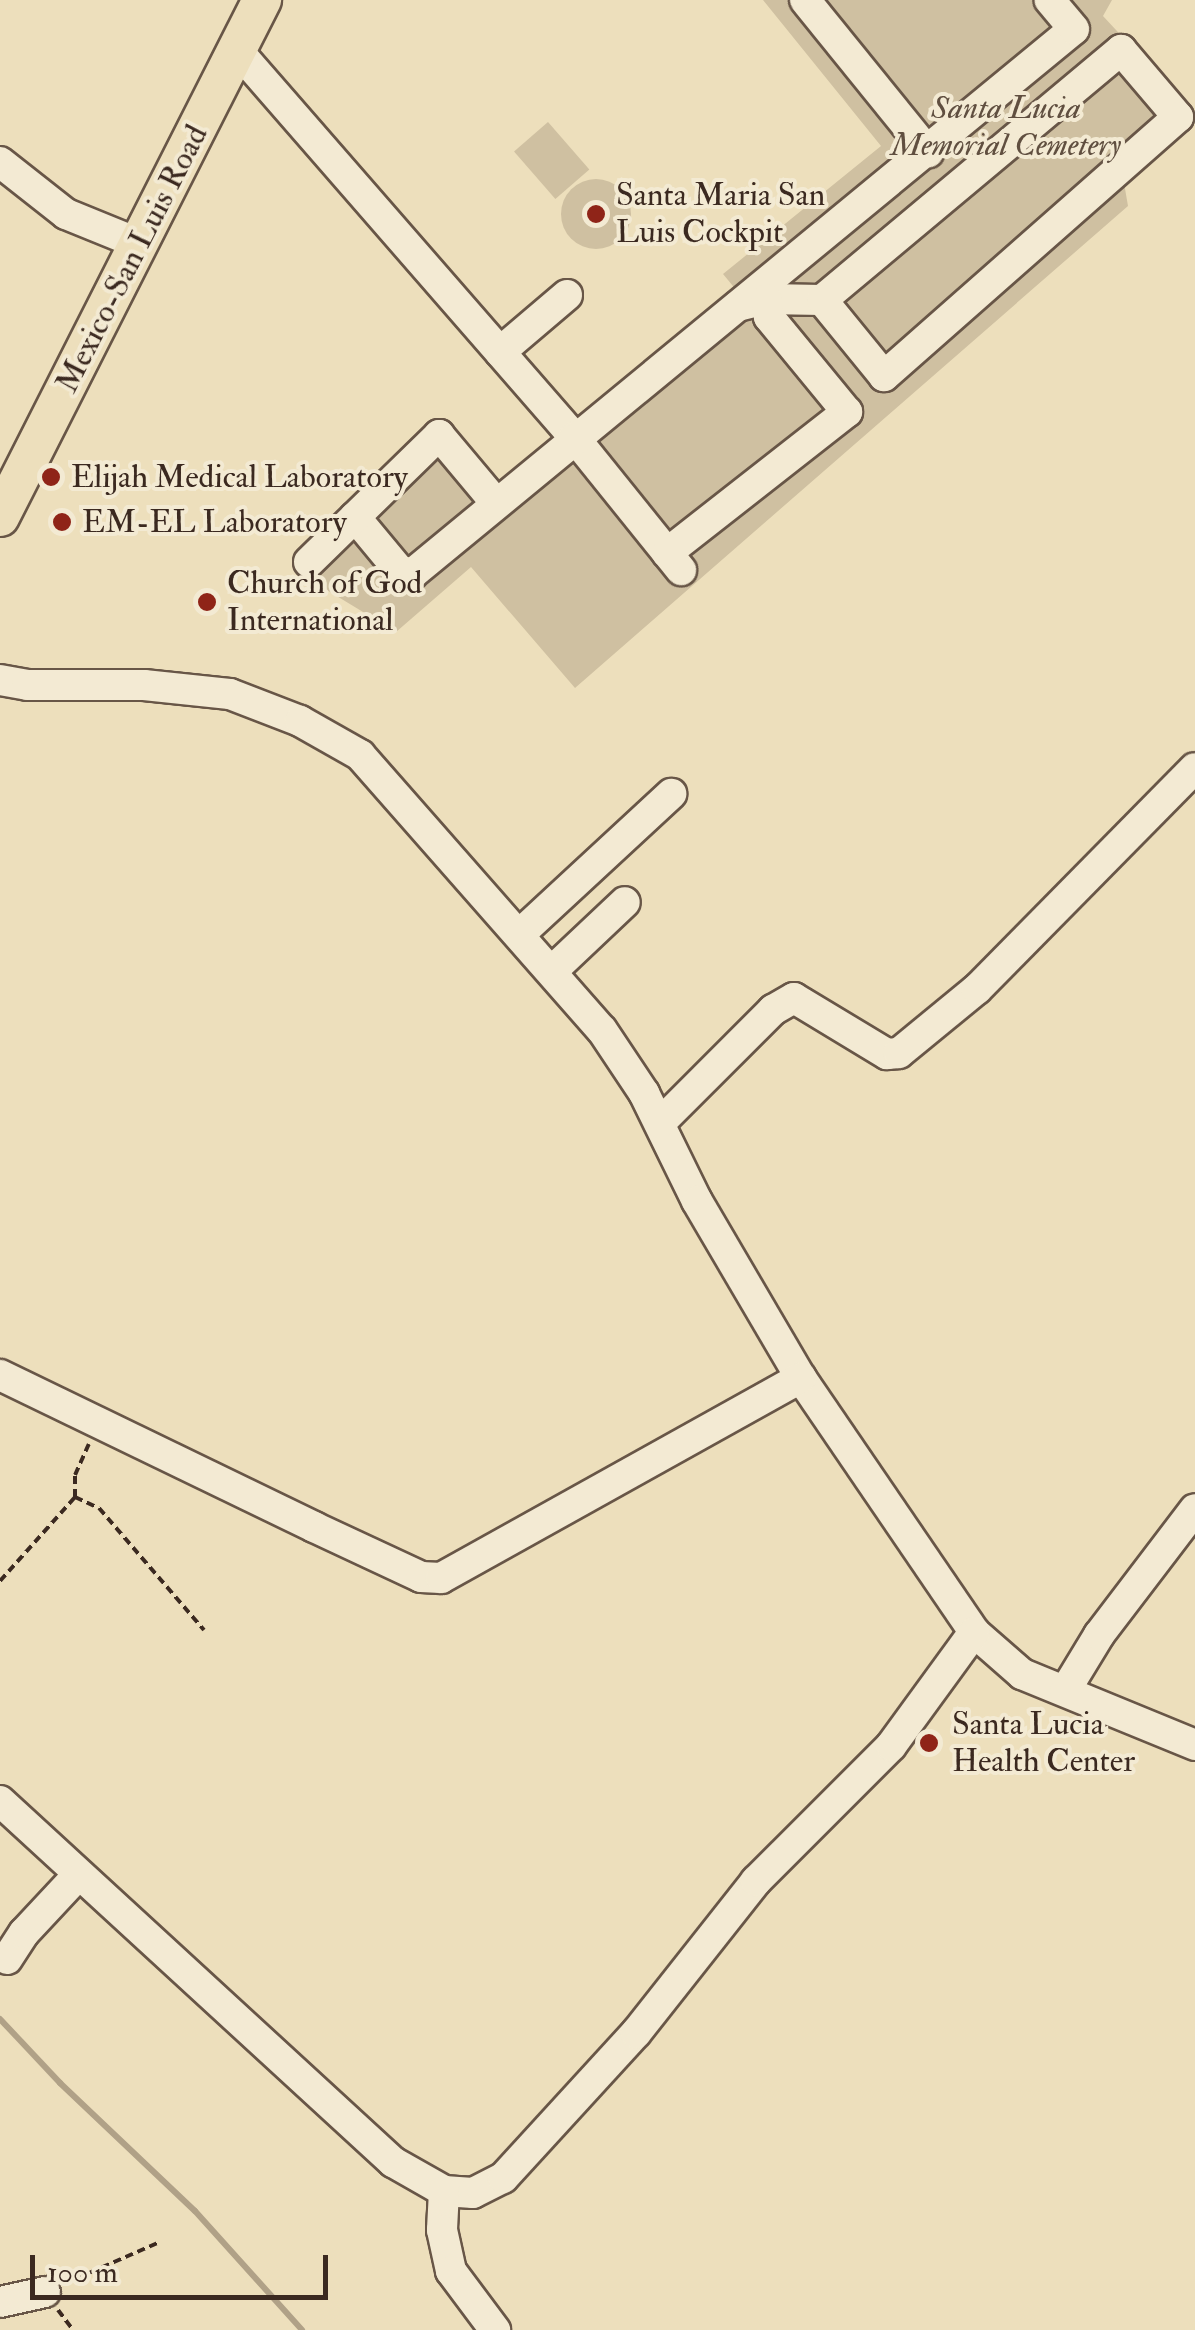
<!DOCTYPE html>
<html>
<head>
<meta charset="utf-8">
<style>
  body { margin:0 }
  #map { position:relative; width:1195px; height:2330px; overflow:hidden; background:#eddfbc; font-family:"IM FELL Double Pica",serif }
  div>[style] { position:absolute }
  .green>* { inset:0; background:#cfc0a1; transform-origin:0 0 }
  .round { border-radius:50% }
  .stream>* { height:6px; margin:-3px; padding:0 3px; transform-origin:3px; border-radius:3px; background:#b0a187 }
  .path>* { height:4px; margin-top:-2px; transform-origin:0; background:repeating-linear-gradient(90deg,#3b2920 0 8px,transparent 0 13px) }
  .roads { filter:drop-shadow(2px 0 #685647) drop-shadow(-2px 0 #685647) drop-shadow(0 2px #685647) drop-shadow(0 -2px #685647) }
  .minor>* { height:30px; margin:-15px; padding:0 15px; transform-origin:15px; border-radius:15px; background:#f3ead3 }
  .major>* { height:38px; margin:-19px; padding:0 19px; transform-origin:19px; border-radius:19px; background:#eddfbc }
  .dots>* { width:28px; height:28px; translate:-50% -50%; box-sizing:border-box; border:5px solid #f3ead3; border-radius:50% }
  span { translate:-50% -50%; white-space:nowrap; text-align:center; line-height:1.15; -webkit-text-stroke:8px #f3ead3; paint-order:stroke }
  .park-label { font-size:32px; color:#604f40; font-style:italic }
  .poi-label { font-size:32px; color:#3b2920 }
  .left { translate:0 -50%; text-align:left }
  .street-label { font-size:32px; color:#3b2920 }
  .scale { position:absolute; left:30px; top:2255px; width:298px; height:45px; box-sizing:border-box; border:5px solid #3b2920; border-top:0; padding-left:12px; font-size:30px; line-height:35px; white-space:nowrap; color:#3b2920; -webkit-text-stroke:8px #f3ead3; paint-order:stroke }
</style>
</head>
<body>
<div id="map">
  <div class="green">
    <div style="clip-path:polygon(763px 0,1112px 0,1103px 16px,1195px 115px,1123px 177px,1128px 206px,575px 688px,471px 567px,396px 632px,307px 578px,437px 438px,489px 505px,742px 297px,723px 274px,881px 146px)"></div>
    <div style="left:548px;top:122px;width:63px;height:45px;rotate:49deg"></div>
    <div class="round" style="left:561px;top:179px;width:70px;height:70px"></div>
  </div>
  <div class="stream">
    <div style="left:0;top:2019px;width:88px;rotate:46.8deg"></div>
    <div style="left:60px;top:2083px;width:186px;rotate:43.5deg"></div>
    <div style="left:195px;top:2211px;width:160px;rotate:48deg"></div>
  </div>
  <div class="path">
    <div style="left:75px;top:1497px;width:22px;rotate:-90deg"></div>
    <div style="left:75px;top:1475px;width:34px;rotate:-66deg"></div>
    <div style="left:0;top:1581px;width:113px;rotate:-48.2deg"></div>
    <div style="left:75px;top:1497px;width:26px;rotate:25deg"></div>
    <div style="left:99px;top:1508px;width:161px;rotate:49.3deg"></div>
    <div style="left:66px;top:2283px;width:103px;rotate:-23.6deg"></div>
    <div style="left:58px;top:2310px;width:25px;rotate:53deg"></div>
  </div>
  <div class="roads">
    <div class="minor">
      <div style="left:805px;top:0;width:196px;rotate:51deg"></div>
      <div style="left:237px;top:50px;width:513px;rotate:48.95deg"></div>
      <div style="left:574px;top:437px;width:171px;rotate:51.2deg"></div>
      <div style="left:0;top:162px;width:84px;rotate:38.2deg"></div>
      <div style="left:66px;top:214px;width:80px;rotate:22.1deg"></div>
      <div style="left:738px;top:306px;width:29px;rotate:-14deg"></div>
      <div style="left:766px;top:299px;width:56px;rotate:1deg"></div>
      <div style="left:822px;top:300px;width:390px;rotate:-39.9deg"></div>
      <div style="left:1121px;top:50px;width:88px;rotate:49.6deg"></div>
      <div style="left:1178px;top:117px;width:392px;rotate:138.6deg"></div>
      <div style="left:884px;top:376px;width:98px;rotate:-129.2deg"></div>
      <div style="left:500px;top:352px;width:88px;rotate:-40.4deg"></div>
      <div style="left:355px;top:517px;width:69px;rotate:50.3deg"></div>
      <div style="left:399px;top:570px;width:14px;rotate:17deg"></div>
      <div style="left:412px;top:574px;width:857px;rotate:-39.46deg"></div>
      <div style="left:1074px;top:29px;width:38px;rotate:-130deg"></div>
      <div style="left:667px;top:553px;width:229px;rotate:-38.1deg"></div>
      <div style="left:847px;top:412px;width:123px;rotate:-129.4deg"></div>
      <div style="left:769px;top:317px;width:18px;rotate:-99deg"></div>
      <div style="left:309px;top:562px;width:182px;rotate:-44.3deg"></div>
      <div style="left:439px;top:435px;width:87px;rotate:50.1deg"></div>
      <div style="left:0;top:680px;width:27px;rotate:10deg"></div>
      <div style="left:27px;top:685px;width:117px"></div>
      <div style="left:144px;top:685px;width:86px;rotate:6deg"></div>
      <div style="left:230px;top:694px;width:75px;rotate:21.1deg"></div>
      <div style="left:300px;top:721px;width:69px;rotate:29.5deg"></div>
      <div style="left:360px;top:755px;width:366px;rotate:48.7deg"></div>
      <div style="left:602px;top:1030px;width:76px;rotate:56.3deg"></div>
      <div style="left:644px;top:1093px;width:120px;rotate:63.9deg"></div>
      <div style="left:697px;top:1201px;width:205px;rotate:59.6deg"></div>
      <div style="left:801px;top:1378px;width:307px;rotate:55.7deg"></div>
      <div style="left:974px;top:1632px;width:64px;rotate:41.2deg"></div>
      <div style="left:1022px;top:1674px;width:187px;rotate:22.3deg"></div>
      <div style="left:521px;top:933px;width:205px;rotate:-42.8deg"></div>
      <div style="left:552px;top:971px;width:100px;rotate:-43.4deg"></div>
      <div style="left:660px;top:1123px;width:160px;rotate:-45deg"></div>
      <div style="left:773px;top:1010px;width:24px;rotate:-30deg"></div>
      <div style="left:794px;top:998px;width:109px;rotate:31.1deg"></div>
      <div style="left:887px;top:1054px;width:12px;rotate:-5deg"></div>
      <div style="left:899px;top:1053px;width:101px;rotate:-39.4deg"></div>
      <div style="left:977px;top:989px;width:310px;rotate:-45.4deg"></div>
      <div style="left:0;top:1375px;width:349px;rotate:25.8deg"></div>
      <div style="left:314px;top:1527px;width:118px;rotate:25deg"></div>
      <div style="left:421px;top:1577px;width:20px;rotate:3deg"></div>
      <div style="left:441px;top:1578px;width:412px;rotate:-29.1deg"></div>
      <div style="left:1065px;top:1691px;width:66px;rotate:-58.7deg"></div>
      <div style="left:1099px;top:1635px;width:158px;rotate:-52.7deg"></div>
      <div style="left:0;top:1801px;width:534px;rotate:42.57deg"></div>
      <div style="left:393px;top:2162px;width:59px;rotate:29.6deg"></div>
      <div style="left:444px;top:2191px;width:29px;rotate:4deg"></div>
      <div style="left:473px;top:2193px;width:34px;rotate:-27deg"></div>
      <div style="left:503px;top:2178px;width:197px;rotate:-47.5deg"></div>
      <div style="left:636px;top:2033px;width:194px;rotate:-51.7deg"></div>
      <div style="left:756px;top:1881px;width:191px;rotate:-45deg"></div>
      <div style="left:891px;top:1746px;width:141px;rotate:-53.9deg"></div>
      <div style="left:7px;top:1959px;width:31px;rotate:-57deg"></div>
      <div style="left:24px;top:1933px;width:79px;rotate:-47deg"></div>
      <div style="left:444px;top:2191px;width:39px;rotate:93deg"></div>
      <div style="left:442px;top:2230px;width:42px;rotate:77.6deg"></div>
      <div style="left:451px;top:2271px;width:74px;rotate:53.3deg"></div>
      <div style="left:0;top:2302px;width:46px;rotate:-12.5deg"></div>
    </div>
    <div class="major">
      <div style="left:0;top:517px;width:580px;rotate:-63.13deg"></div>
    </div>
  </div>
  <div class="dots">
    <div style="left:596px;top:214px;background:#8f2418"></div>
    <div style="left:51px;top:477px;background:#8f2418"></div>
    <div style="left:62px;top:522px;background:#8f2418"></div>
    <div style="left:207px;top:602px;background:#8f2418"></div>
    <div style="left:929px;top:1743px;background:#8f2418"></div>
  </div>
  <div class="park-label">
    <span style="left:1006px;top:127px">Santa Lucia<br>Memorial Cemetery</span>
  </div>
  <div class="poi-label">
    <span class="left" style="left:616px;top:214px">Santa Maria San<br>Luis Cockpit</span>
    <span class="left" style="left:71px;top:477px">Elijah Medical Laboratory</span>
    <span class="left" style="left:82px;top:522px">EM-EL Laboratory</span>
    <span class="left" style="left:227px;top:602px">Church of God<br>International</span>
    <span class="left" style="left:952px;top:1743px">Santa Lucia<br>Health Center</span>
  </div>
  <div class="street-label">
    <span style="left:132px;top:259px;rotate:-63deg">Mexico-San Luis Road</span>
  </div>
  <div class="scale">100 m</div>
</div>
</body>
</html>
